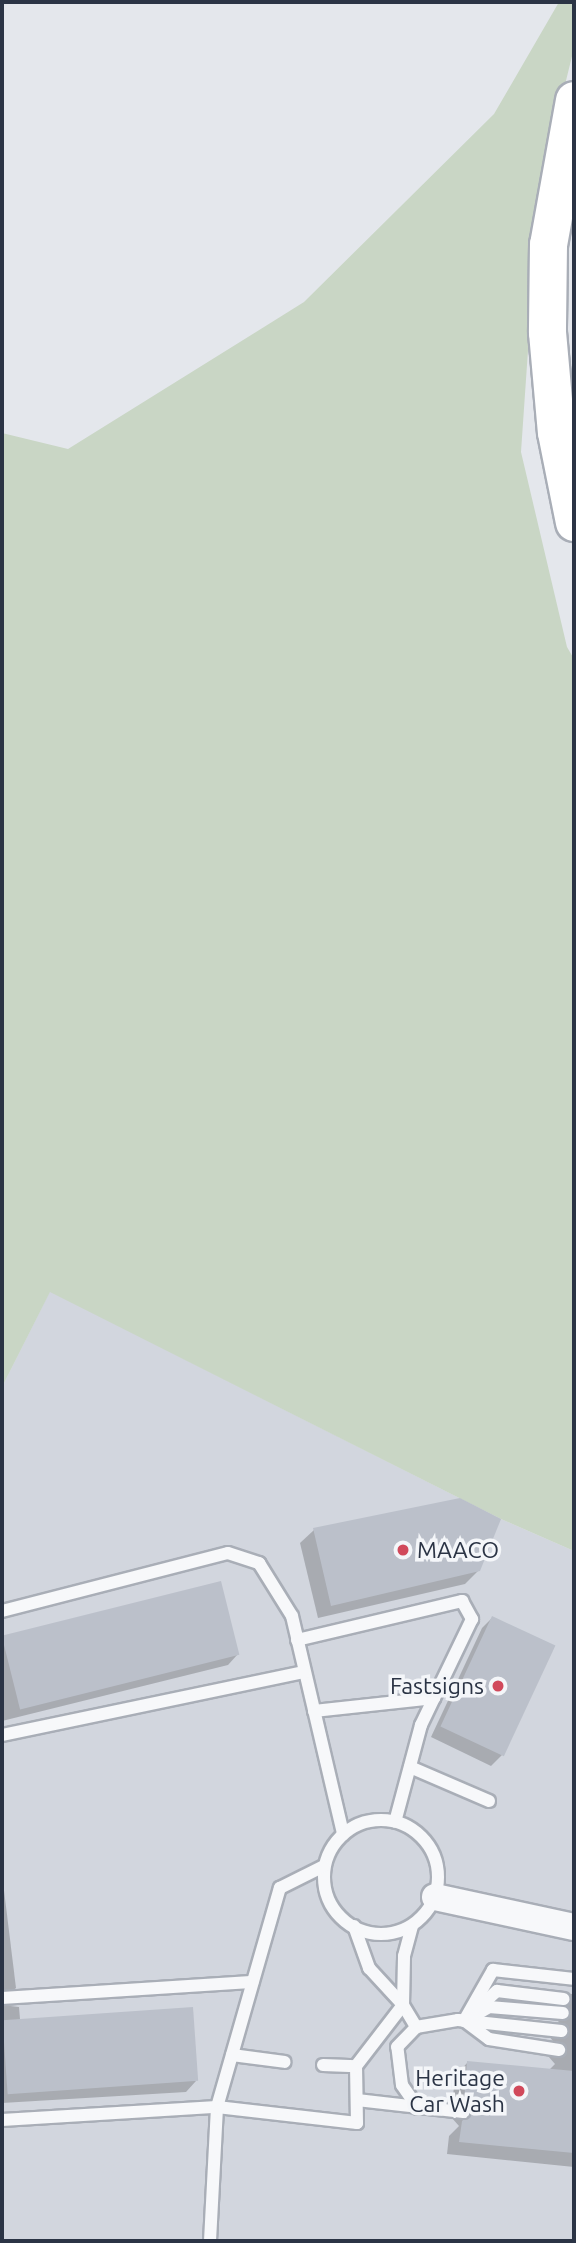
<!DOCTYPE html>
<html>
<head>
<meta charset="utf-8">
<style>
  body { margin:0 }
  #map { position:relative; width:576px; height:2243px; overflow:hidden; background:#e4e7ec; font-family:Ubuntu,sans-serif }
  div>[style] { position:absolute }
  .built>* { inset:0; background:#d2d6de }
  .green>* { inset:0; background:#c9d6c5 }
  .shadow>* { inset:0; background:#0003 }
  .building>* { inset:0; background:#bbc0ca; transform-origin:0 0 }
  .roads { filter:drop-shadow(2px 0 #a9aeb7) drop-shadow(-2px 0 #a9aeb7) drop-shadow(0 2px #a9aeb7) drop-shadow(0 -2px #a9aeb7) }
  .lane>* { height:12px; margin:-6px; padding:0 6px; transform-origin:6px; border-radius:6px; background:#f7f8fa }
  .lane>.ring { margin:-6px; padding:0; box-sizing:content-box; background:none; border:12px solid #f7f8fa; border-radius:50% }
  .street>* { height:26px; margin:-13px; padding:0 13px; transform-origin:13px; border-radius:13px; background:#f7f8fa }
  .secondary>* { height:37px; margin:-18.5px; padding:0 18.5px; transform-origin:18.5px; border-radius:18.5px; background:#fff }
  .dots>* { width:19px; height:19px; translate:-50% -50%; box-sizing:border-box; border:4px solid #f4f6f9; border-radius:50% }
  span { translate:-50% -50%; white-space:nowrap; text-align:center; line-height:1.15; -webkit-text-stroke:7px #f4f6f9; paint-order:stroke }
  .poi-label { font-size:23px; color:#2b3445 }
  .left { translate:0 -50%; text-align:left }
  .right { translate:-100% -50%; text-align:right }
  .frame { position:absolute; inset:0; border:4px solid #2b3445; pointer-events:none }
</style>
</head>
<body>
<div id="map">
  <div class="built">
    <div style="clip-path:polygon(50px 1291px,501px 1519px,574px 1551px,574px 2241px,2px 2241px,2px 1387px)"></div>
  </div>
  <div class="green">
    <div style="clip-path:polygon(559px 2px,574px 2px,574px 48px,539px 191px,521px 452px,567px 647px,574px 659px,574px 1551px,501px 1519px,50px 1292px,2px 1387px,2px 433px,68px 449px,304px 302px,494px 114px)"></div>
  </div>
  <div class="shadow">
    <div style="clip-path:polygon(314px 1530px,479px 1570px,465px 1584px,318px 1618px,300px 1543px)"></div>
    <div style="clip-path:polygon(220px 1583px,238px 1654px,228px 1665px,2px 1721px,2px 1637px)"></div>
    <div style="clip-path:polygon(492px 1618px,502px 1755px,491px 1766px,431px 1737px,482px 1628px)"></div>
    <div style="clip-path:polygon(2px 1874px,16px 1988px,2px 1999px)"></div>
    <div style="clip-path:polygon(570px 1994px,574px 1994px,574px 2167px,447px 2154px,449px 2136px,459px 2126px,451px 2117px,455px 2076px,468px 2062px,549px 2070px,555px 2064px,548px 2056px,557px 2047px,550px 2037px,559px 2028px,557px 2007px)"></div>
    <div style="clip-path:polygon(2px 2005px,19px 2007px,20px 2019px,196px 2081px,186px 2092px,2px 2103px)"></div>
  </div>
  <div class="building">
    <div style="clip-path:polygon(460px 1498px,501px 1519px,480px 1571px,331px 1606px,313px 1528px)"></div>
    <div style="left:221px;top:1581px;width:76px;height:226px;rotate:76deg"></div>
    <div style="left:492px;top:1616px;width:70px;height:122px;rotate:25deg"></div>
    <div style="left:193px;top:2007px;width:74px;height:191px;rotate:86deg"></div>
    <div style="clip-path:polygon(467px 2061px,574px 2071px,574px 2153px,459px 2142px,462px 2121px,472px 2112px,464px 2103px)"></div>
  </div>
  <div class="roads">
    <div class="lane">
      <div style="left:2px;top:1611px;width:233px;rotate:-14.4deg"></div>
      <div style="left:228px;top:1553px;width:33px;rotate:18deg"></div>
      <div style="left:259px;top:1563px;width:62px;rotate:58.1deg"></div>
      <div style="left:292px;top:1616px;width:224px;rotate:76.8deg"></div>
      <div style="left:297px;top:1640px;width:170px;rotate:-13.3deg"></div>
      <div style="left:462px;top:1601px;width:21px;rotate:61deg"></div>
      <div style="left:472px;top:1619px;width:118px;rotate:115.7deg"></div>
      <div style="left:421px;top:1725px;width:100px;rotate:105deg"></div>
      <div style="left:314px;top:1711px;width:121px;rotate:-6.2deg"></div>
      <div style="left:2px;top:1735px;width:309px;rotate:-11.8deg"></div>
      <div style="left:410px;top:1767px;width:86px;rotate:23.3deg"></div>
      <div class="ring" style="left:324px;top:1820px;width:102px;height:102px"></div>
      <div style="left:354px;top:1926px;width:45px;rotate:70.3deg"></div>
      <div style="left:369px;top:1968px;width:50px;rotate:47.4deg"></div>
      <div style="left:403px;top:2005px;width:26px;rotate:59deg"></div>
      <div style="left:2px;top:1998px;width:251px;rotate:-3.7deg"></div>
      <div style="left:472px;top:2014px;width:34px;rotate:-43deg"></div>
      <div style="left:497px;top:1991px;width:67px;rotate:6.8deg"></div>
      <div style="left:477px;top:2014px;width:14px;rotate:-30deg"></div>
      <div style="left:489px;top:2007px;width:74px;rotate:4.6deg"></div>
      <div style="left:464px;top:2021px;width:59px;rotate:-60.4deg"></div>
      <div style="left:493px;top:1970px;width:81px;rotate:6.3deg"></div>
      <div style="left:465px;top:2021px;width:30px;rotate:37deg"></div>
      <div style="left:489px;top:2039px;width:71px;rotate:8.9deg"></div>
      <div style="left:232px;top:2055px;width:53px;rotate:7.5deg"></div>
      <div style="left:323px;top:2065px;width:33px;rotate:2deg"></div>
      <div style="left:357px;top:2100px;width:107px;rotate:6.5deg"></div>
      <div style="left:418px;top:2108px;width:28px;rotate:-125deg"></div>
      <div style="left:402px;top:2085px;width:38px;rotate:-97deg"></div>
      <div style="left:397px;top:2047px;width:28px;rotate:-46deg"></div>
      <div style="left:416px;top:2027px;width:43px;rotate:-9.5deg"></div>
      <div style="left:458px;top:2020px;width:104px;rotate:6.1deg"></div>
      <div style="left:2px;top:2120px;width:215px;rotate:-3.5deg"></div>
      <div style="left:217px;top:2107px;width:141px;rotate:6.5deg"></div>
      <div style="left:357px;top:2123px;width:57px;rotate:-91deg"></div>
      <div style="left:356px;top:2066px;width:77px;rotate:-52.4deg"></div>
      <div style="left:403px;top:2005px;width:49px;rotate:-88.8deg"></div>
      <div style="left:404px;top:1956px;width:31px;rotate:-75deg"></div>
      <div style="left:210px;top:2241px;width:134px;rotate:-87deg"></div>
      <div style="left:217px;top:2107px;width:228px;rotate:-74deg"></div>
      <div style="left:280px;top:1888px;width:49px;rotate:-26.6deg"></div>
    </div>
    <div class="street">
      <div style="left:435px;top:1897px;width:142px;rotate:12.2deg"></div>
    </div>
    <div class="secondary">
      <div style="left:574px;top:100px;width:146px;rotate:100.2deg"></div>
      <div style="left:548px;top:244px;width:88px;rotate:90.7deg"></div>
      <div style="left:547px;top:332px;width:100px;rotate:84.9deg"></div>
      <div style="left:556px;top:432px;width:92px;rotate:78.7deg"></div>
    </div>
  </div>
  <div class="dots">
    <div style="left:403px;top:1550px;background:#d1495b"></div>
    <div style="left:498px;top:1686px;background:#d1495b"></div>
    <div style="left:519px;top:2091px;background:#d1495b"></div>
  </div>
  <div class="poi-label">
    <span class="left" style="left:417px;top:1550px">MAACO</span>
    <span class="right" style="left:484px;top:1686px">Fastsigns</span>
    <span class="right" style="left:505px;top:2091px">Heritage<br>Car Wash</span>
  </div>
  <div class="frame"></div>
</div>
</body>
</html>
